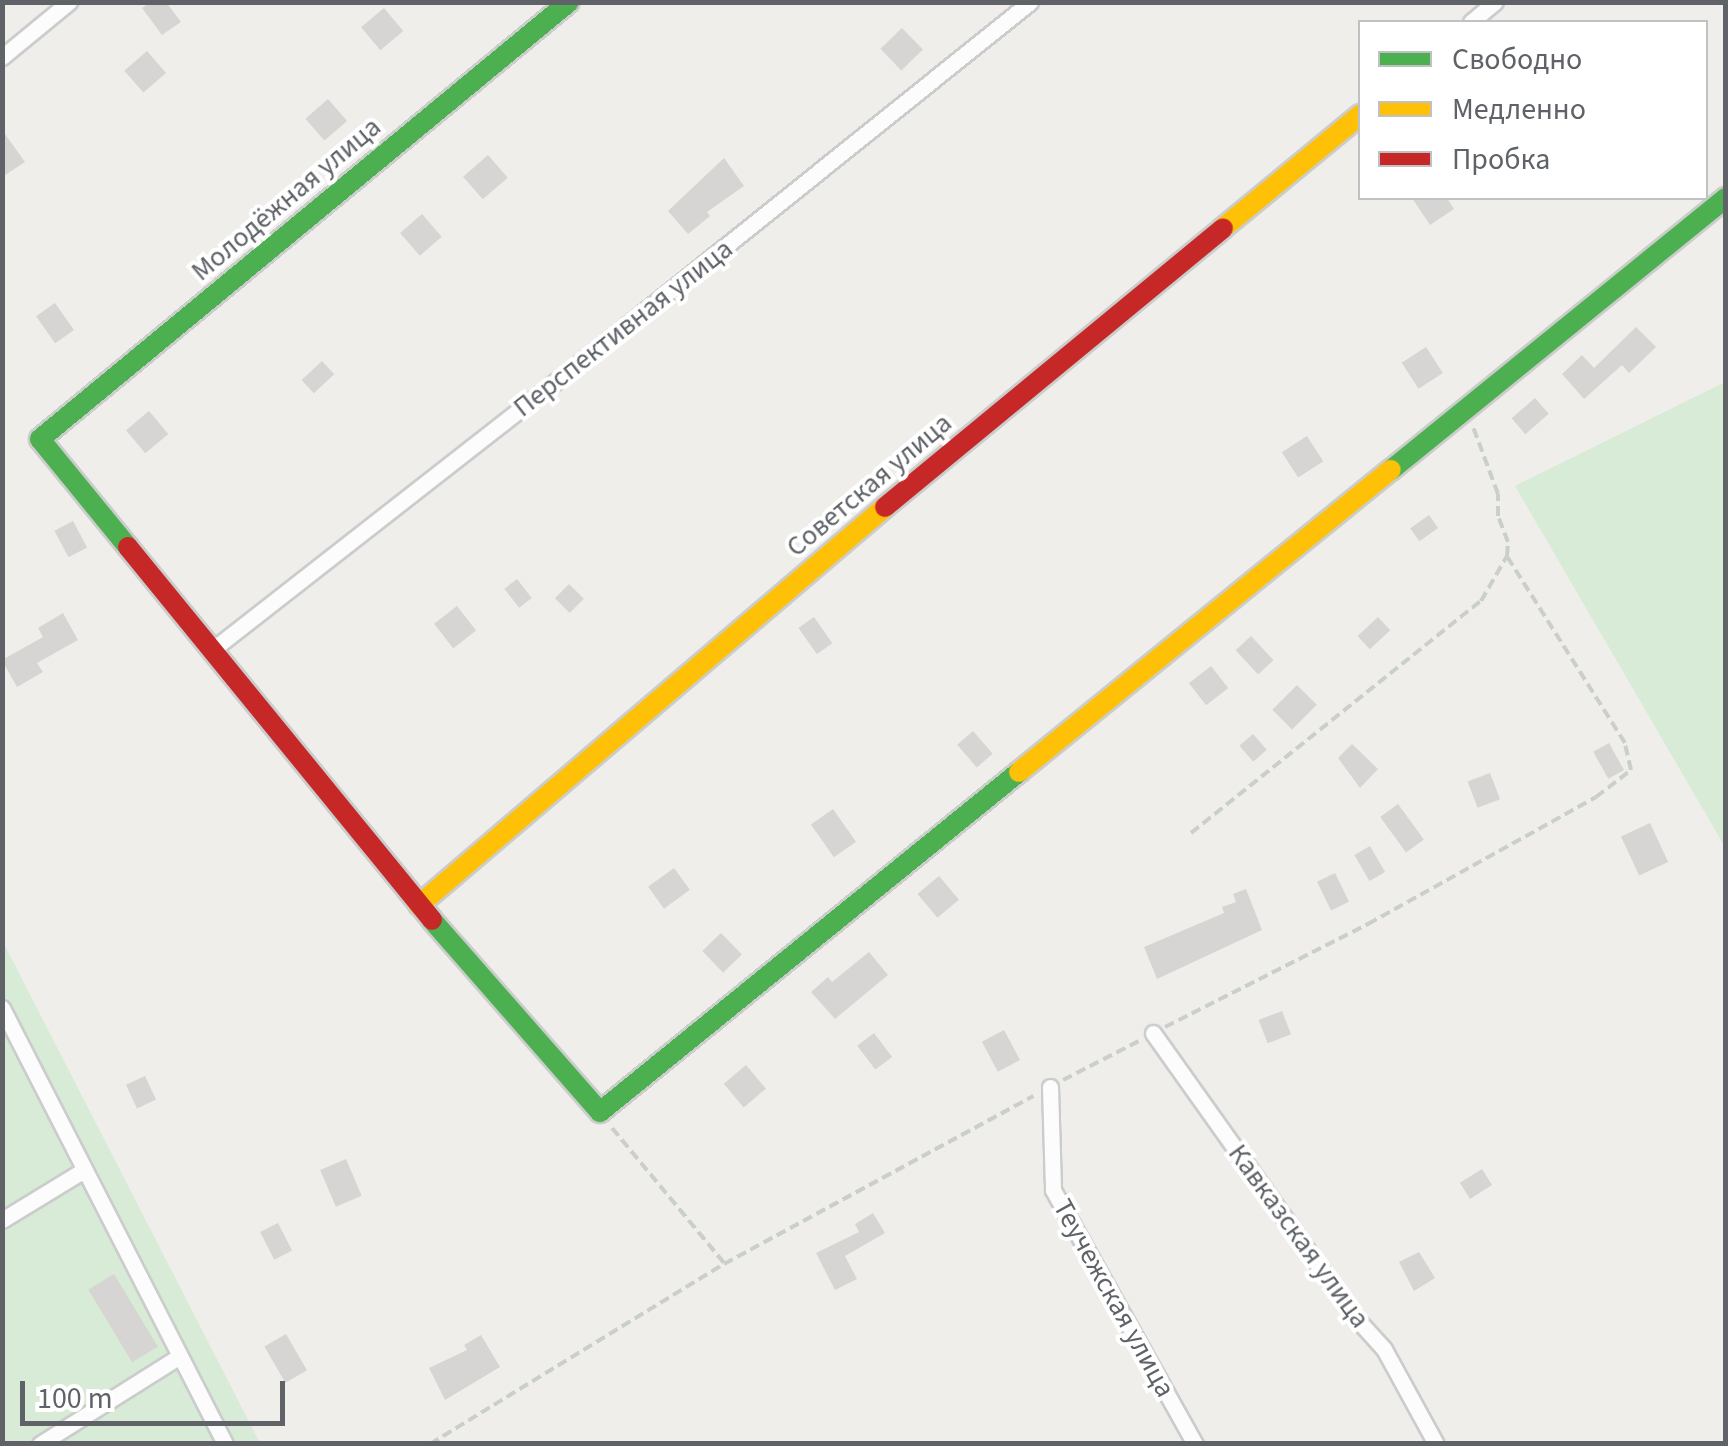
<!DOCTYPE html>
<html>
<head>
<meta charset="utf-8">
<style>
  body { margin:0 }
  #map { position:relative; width:1728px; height:1446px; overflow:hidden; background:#efeeea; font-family:"Source Sans 3",sans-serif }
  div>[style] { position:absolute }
  .green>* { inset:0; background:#d8ebd6 }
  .building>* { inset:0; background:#d6d5d3; transform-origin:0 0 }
  .path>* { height:4px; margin-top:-2px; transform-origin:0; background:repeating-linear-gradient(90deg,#cacfcc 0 10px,transparent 0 15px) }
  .roads { filter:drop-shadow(2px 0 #cbcccc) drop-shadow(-2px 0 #cbcccc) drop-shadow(0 2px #cbcccc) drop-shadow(0 -2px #cbcccc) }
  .street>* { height:15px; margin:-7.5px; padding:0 7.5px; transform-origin:7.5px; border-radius:7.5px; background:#fdfcfc }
  .fast>* { height:20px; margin:-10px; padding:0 10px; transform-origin:10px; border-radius:10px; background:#4caf50 }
  .slow>* { height:20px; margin:-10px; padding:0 10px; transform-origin:10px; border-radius:10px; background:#ffc107 }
  .jam>* { height:20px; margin:-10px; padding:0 10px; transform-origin:10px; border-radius:10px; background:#c62828 }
  span { translate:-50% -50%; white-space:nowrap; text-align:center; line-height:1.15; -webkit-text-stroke:8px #fff; paint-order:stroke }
  .street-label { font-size:28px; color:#5f6368 }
  .frame { position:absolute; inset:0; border:5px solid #5f6368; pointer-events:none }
  .legend { position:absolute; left:1358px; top:20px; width:350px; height:180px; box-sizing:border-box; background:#fff; border:2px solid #bfc1c3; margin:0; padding:12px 18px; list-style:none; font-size:30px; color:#5f6368 }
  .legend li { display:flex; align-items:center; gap:20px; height:50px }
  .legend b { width:50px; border:2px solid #bfc1c3 }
  .scale { position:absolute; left:20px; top:1381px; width:265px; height:45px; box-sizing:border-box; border:5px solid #5f6368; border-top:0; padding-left:12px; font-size:30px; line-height:35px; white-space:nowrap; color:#5f6368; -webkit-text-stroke:8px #fff; paint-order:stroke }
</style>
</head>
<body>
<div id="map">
  <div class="green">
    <div style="clip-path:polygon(1725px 382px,1725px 847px,1515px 486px)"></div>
    <div style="clip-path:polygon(3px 942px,260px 1443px,3px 1443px)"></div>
  </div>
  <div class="building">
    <div style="clip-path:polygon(151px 2px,166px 2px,181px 22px,162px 35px,142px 8px)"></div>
    <div style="left:384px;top:8px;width:30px;height:30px;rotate:50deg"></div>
    <div style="left:902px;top:28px;width:30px;height:30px;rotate:46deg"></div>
    <div style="left:147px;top:51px;width:29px;height:30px;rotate:49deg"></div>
    <div style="left:328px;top:99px;width:29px;height:30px;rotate:49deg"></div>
    <div style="clip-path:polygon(2px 130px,25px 162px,2px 177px)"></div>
    <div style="left:488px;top:155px;width:30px;height:33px;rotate:49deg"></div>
    <div style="clip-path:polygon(724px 158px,744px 186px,707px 212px,710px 216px,688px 234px,668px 211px)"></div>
    <div style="clip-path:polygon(1412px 198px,1447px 198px,1454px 209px,1430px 225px)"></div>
    <div style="left:422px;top:214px;width:30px;height:29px;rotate:49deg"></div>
    <div style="left:55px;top:303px;width:33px;height:23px;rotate:55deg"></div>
    <div style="clip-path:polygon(1636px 327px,1656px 347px,1629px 373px,1622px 365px,1584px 399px,1562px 374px,1582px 355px,1594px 368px)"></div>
    <div style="left:1426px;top:347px;width:31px;height:29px;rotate:57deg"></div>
    <div style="left:322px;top:361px;width:18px;height:28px;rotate:47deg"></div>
    <div style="left:1535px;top:398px;width:21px;height:31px;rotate:49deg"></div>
    <div style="left:149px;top:411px;width:30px;height:30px;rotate:50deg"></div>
    <div style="left:1307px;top:436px;width:30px;height:30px;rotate:57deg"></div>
    <div style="left:1429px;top:515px;width:16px;height:23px;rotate:55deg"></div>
    <div style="left:73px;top:521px;width:30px;height:21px;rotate:62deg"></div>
    <div style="left:517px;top:579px;width:24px;height:16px;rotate:52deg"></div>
    <div style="left:569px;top:584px;width:21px;height:20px;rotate:45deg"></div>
    <div style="left:457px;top:606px;width:31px;height:29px;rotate:52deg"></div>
    <div style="clip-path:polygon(63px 613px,78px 640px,37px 663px,43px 672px,17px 687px,2px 660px,43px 637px,38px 628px)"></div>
    <div style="left:814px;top:617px;width:32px;height:19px;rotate:55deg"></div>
    <div style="left:1378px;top:617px;width:18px;height:28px;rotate:47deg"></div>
    <div style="left:1251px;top:636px;width:33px;height:21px;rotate:47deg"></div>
    <div style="left:1211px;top:666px;width:28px;height:28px;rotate:52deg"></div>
    <div style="left:1297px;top:685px;width:28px;height:35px;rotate:45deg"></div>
    <div style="left:973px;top:731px;width:30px;height:21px;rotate:49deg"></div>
    <div style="left:1253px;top:734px;width:21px;height:18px;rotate:49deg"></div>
    <div style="left:1609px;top:743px;width:31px;height:18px;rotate:61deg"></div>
    <div style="clip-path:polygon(1352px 744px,1378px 769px,1360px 788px,1338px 758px)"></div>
    <div style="left:1490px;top:773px;width:28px;height:24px;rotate:69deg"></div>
    <div style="left:1398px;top:804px;width:44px;height:22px;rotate:54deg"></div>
    <div style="left:833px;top:809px;width:40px;height:27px;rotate:55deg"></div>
    <div style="left:1650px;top:823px;width:43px;height:32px;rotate:65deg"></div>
    <div style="left:1370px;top:846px;width:30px;height:18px;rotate:60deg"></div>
    <div style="left:674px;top:868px;width:27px;height:32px;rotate:54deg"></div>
    <div style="left:1335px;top:873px;width:32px;height:20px;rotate:64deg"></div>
    <div style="left:939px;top:876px;width:31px;height:28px;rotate:50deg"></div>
    <div style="clip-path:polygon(1246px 889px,1262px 930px,1157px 979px,1144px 947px,1224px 913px,1222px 907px,1236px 902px,1233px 894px)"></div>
    <div style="left:721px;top:933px;width:30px;height:26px;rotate:46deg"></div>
    <div style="clip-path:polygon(869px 952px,888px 975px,835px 1019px,811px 992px,828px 977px,832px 982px)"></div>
    <div style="left:1282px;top:1011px;width:25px;height:25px;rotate:69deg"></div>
    <div style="left:1004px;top:1030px;width:34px;height:25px;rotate:62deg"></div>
    <div style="left:874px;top:1033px;width:30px;height:21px;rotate:53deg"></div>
    <div style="left:746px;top:1065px;width:31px;height:29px;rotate:50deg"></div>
    <div style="left:145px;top:1076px;width:26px;height:21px;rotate:65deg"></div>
    <div style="left:346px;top:1159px;width:40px;height:28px;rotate:67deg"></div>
    <div style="left:1482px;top:1169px;width:19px;height:26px;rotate:58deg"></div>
    <div style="clip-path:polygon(873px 1213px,885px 1233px,845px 1256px,857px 1279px,835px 1290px,816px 1253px,859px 1232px,855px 1224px)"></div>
    <div style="left:278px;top:1223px;width:31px;height:20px;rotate:63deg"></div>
    <div style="clip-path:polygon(1419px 1252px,1435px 1278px,1414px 1291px,1399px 1262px)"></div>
    <div style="left:114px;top:1274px;width:85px;height:30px;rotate:59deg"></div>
    <div style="left:286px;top:1334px;width:42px;height:25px;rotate:60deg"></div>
    <div style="clip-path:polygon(481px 1335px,500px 1367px,445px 1400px,429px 1368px,467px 1350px,464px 1345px)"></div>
  </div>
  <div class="path">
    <div style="left:1191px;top:833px;width:371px;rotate:-38.7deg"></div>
    <div style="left:1481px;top:601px;width:52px;rotate:-60deg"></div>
    <div style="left:1507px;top:556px;width:14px;rotate:-86deg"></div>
    <div style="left:1508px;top:542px;width:28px;rotate:-111deg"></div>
    <div style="left:1498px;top:516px;width:22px;rotate:-90deg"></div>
    <div style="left:1498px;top:494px;width:75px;rotate:-110.4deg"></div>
    <div style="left:1165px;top:1027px;width:228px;rotate:-26.9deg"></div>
    <div style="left:1368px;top:924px;width:261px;rotate:-29.1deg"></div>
    <div style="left:1596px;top:797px;width:44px;rotate:-37.6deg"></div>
    <div style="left:1631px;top:770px;width:28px;rotate:-103deg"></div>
    <div style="left:1625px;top:743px;width:221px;rotate:-122.3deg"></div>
    <div style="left:1063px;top:1080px;width:85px;rotate:-27.2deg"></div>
    <div style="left:612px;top:1128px;width:175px;rotate:50.3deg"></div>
    <div style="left:430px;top:1444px;width:345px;rotate:-31.5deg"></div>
    <div style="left:724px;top:1264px;width:352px;rotate:-28.5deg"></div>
  </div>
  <div class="roads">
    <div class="street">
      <div style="left:1471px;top:22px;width:31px;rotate:-40deg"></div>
      <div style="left:2px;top:57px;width:87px;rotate:-39.4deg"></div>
      <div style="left:212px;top:650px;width:494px;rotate:-38deg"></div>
      <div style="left:601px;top:346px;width:550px;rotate:-38.72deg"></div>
      <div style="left:2px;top:1008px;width:490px;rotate:62.9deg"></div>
      <div style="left:1153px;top:1033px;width:349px;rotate:54.6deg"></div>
      <div style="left:1355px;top:1317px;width:43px;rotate:47.8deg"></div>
      <div style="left:1384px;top:1349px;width:108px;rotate:61.3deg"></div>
      <div style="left:1050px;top:1087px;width:103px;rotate:88.3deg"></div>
      <div style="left:1053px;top:1190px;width:291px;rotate:60.8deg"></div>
      <div style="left:2px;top:1220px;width:96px;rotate:-31.4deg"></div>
      <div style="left:40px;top:1444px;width:165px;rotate:-32.2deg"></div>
    </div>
    <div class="fast">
      <div style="left:1391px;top:470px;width:432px;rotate:-39.1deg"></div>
      <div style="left:128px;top:547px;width:139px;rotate:-129.2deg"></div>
      <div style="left:40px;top:439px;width:686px;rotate:-39.56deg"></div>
      <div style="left:432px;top:920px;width:255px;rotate:48.8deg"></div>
      <div style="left:600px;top:1112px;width:540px;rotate:-39.06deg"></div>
    </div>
    <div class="slow">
      <div style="left:1223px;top:228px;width:178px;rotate:-39.5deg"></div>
      <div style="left:1019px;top:772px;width:479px;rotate:-39.1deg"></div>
      <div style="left:419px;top:905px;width:613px;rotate:-40.5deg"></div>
    </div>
    <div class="jam">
      <div style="left:885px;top:507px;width:438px;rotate:-39.5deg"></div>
      <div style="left:128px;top:547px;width:481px;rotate:50.8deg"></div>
    </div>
  </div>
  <div class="street-label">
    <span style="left:286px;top:199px;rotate:-40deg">Молодёжная улица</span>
    <span style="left:623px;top:328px;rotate:-38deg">Перспективная улица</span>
    <span style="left:869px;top:485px;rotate:-40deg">Советская улица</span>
    <span style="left:1299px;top:1236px;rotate:54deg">Кавказская улица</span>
    <span style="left:1114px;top:1298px;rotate:61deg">Теучежская улица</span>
  </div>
  <div class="frame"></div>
  <ul class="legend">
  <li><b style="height:12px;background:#4caf50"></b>Свободно</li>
  <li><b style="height:12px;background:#ffc107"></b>Медленно</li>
  <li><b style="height:12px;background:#c62828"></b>Пробка</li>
  </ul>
  <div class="scale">100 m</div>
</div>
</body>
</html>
